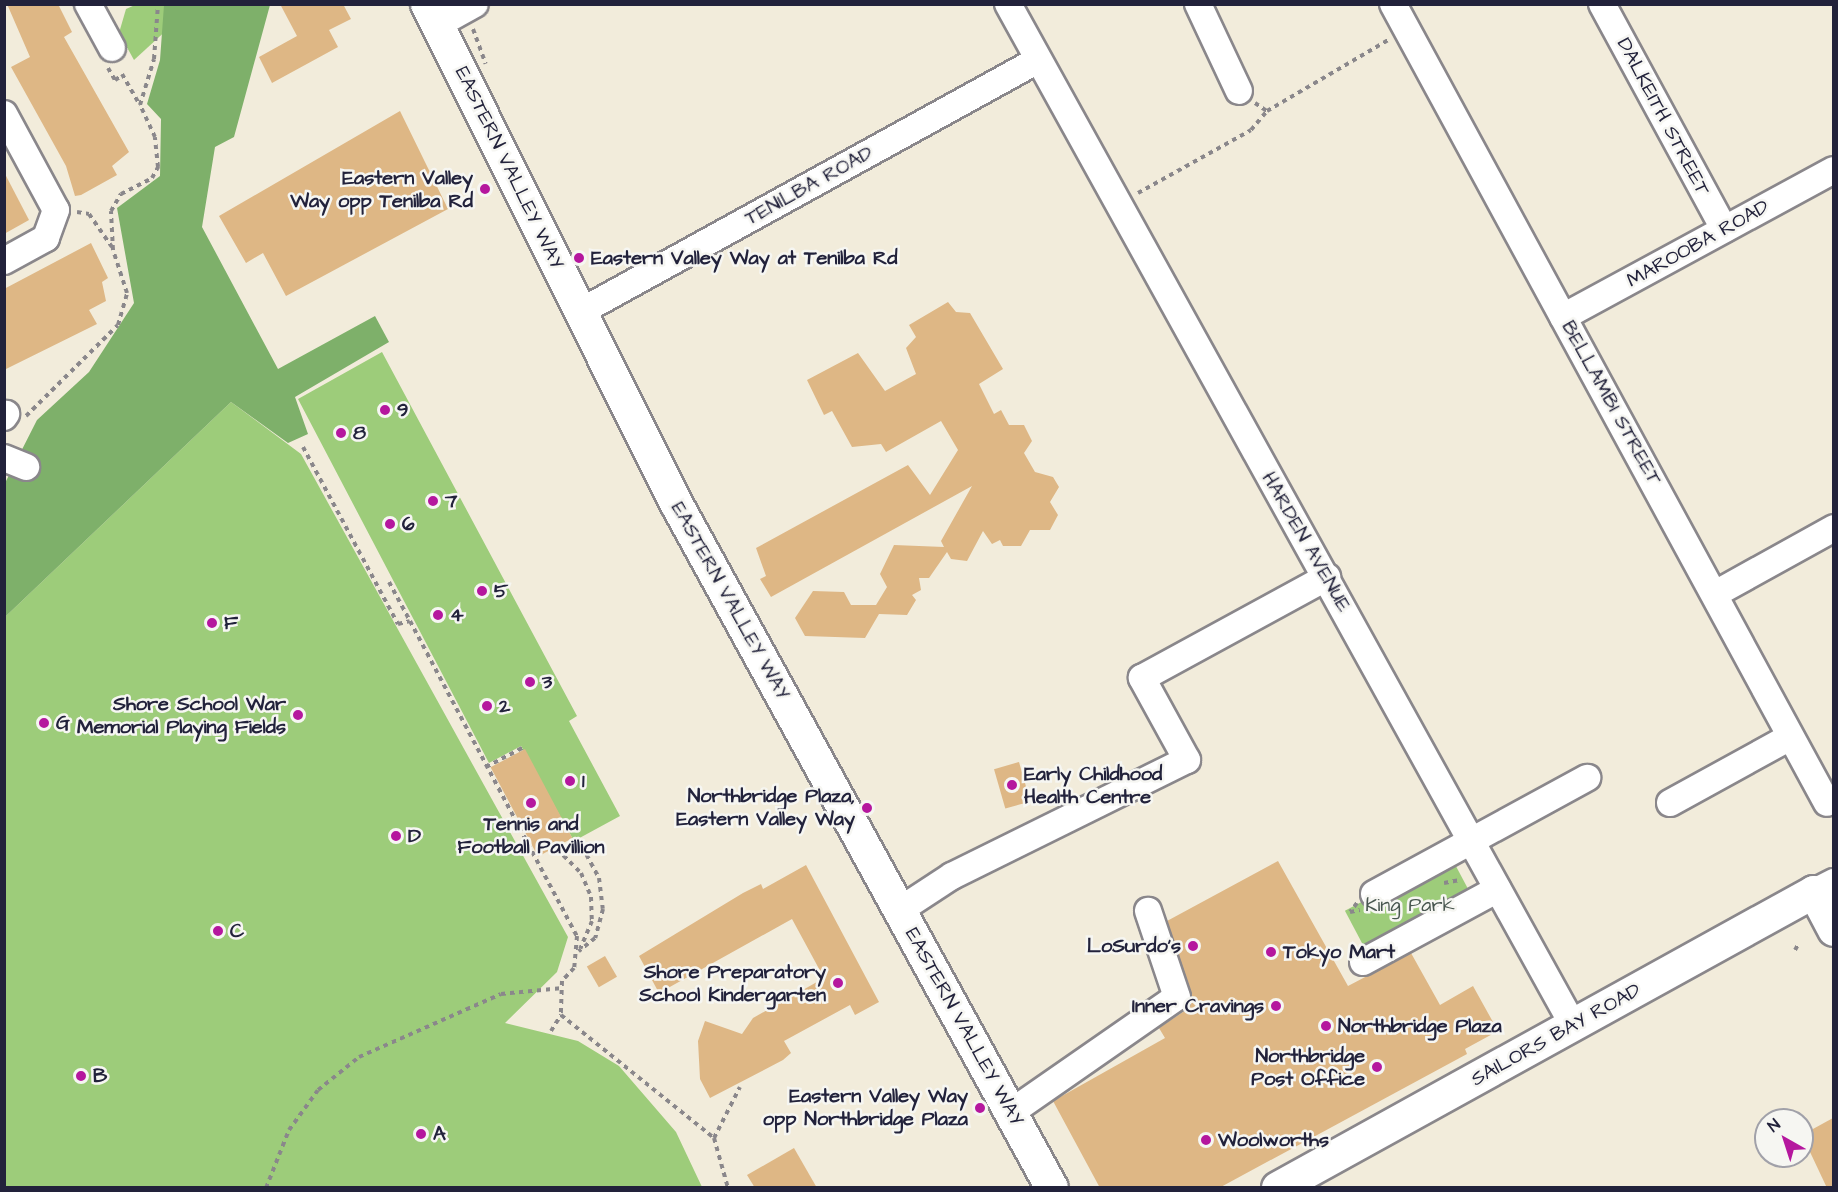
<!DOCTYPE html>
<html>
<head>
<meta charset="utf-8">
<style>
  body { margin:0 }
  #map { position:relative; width:1838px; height:1192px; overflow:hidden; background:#f2ecdb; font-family:"Architects Daughter",sans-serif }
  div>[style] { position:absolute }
  .green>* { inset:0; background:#9dcc7a; transform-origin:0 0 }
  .forest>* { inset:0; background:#7eb06a }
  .building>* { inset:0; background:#deb785; transform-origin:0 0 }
  .path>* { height:4px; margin-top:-2px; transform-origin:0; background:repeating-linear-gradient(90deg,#8a878b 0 4.5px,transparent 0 9px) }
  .roads { filter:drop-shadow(2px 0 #8a878b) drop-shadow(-2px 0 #8a878b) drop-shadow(0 2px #8a878b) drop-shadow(0 -2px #8a878b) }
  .minor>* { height:26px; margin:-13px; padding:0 13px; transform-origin:13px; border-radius:13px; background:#fff }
  .major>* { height:32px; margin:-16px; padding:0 16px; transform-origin:16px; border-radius:16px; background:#fff }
  .dots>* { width:16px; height:16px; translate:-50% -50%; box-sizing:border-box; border:3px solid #f6f6f2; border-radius:50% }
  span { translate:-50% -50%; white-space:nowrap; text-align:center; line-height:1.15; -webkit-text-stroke:5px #f6f6f2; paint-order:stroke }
  .street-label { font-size:20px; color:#22223b }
  .poi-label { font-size:20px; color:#22223b; font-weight:700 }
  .right { translate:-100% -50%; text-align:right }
  .left { translate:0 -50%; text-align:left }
  .park-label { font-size:20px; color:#47554e }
  .frame { position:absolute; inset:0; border:6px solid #22223b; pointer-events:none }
  .north { position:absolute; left:1754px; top:1108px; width:60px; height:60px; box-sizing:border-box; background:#f6f6f2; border:2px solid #a1a1a9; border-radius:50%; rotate:321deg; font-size:16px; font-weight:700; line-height:24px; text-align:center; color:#22223b }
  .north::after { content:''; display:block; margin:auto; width:21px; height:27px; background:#b5179e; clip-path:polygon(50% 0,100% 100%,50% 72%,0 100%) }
</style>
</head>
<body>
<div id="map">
  <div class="green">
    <div style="clip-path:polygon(135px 5px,194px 5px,134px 60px,119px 33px,126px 9px)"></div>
    <div style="clip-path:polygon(382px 352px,577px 716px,569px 721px,620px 816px,574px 841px,521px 746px,489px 763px,298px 399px)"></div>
    <div style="clip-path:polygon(231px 402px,301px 454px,568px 937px,557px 972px,505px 1023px,578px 1041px,619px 1066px,676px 1132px,702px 1187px,5px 1187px,5px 617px)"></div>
    <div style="left:1450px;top:855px;width:49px;height:119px;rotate:62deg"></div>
  </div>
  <div class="forest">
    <div style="clip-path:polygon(164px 5px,270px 5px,234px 137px,215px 147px,202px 227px,278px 369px,375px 316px,389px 342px,295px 397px,308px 434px,288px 443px,231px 402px,5px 617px,5px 483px,37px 420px,89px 372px,134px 303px,117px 208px,160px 176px,161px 119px,147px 104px,160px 60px)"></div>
  </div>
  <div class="building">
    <div style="clip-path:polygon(7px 4px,58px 4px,72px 32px,64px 37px,129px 152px,112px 166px,117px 175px,81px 195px,75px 196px,66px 166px,11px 67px,30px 57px)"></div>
    <div style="clip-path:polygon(280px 4px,343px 4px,351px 19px,329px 30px,338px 47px,272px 83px,259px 57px,297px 36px)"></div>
    <div style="clip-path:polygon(400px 111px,448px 209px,286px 296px,263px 253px,246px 263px,219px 216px)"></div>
    <div style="clip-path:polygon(4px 172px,29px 220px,4px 234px)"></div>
    <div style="clip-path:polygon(91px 243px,108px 278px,102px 282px,106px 301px,89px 310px,97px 324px,4px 370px,4px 289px)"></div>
    <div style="clip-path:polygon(948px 302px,956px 312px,970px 313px,1003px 369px,979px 384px,994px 414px,1001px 410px,1009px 425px,1024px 425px,1032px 441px,1024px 453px,1035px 472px,1053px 477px,1059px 487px,1050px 502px,1058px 515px,1050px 530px,1030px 530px,1021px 546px,1003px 546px,1000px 540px,992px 544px,983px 531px,967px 561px,951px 559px,947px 552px,929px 578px,919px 578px,921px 590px,912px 595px,916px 600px,907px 615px,879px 614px,865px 638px,805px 636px,795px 618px,813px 591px,844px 592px,851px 605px,876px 605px,887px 587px,880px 574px,894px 545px,944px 547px,941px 541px,972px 486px,771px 597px,760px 579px,766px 576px,756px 548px,908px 465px,930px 495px,958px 450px,941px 421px,886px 452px,881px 444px,852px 447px,832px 411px,824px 415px,807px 380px,858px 353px,885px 391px,916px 374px,906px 348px,916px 337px,909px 325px)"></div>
    <div style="left:525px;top:749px;width:101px;height:39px;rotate:62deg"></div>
    <div style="left:1019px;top:762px;width:41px;height:26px;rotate:74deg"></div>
    <div style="clip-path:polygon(1278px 861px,1348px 986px,1411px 953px,1440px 1005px,1473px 986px,1498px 1031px,1465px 1049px,1467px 1054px,1219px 1188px,1100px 1188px,1053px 1101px,1165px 1038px,1159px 1028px,1189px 1008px,1191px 992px,1167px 921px)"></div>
    <div style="clip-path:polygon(806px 865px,879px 1002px,855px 1015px,850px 1005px,784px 1041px,791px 1053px,783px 1060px,710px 1098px,700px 1079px,698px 1041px,705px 1021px,742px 1034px,753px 1018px,824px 978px,792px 919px,659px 993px,639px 956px,743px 893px,761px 884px,763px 889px)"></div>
    <div style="left:605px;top:956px;width:24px;height:21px;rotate:60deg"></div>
    <div style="clip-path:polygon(1833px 1118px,1833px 1188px,1827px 1188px,1802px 1135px)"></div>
    <div style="clip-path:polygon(794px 1148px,817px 1188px,755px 1188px,747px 1175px)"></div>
  </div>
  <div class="path">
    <div style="left:473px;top:29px;width:37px;rotate:70deg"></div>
    <div style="left:108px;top:68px;width:14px;rotate:60deg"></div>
    <div style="left:115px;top:80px;width:9px;rotate:-32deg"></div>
    <div style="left:122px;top:74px;width:36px;rotate:60deg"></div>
    <div style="left:1255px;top:103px;width:14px;rotate:34deg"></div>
    <div style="left:1138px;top:193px;width:129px;rotate:-29.1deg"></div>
    <div style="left:1251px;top:130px;width:25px;rotate:-50deg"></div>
    <div style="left:1267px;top:111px;width:140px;rotate:-30.4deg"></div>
    <div style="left:77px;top:212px;width:12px;rotate:9deg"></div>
    <div style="left:89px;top:214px;width:40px;rotate:55.1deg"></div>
    <div style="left:26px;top:416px;width:129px;rotate:-44.7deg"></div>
    <div style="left:118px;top:325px;width:33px;rotate:-74deg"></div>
    <div style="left:127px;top:293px;width:45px;rotate:-108deg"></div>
    <div style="left:113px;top:250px;width:39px;rotate:-93deg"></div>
    <div style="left:111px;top:211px;width:20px;rotate:-60deg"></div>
    <div style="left:121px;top:194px;width:35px;rotate:-27deg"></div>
    <div style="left:152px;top:178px;width:13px;rotate:-61deg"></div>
    <div style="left:158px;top:167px;width:30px;rotate:-96deg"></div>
    <div style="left:155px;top:137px;width:35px;rotate:-115deg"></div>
    <div style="left:140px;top:105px;width:48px;rotate:-73.1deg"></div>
    <div style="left:154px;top:59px;width:55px;rotate:-85.8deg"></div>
    <div style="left:303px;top:447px;width:201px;rotate:61.8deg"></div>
    <div style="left:398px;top:624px;width:12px;rotate:-14deg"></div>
    <div style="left:410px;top:621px;width:357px;rotate:62.1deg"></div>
    <div style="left:577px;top:936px;width:32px;rotate:95deg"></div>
    <div style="left:574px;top:968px;width:18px;rotate:133deg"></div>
    <div style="left:562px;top:981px;width:34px;rotate:92deg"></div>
    <div style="left:561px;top:1015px;width:196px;rotate:38.8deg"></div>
    <div style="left:714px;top:1138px;width:52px;rotate:74.4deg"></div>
    <div style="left:389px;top:582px;width:44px;rotate:61.7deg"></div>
    <div style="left:486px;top:767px;width:41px;rotate:-27.8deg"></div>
    <div style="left:578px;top:839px;width:44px;rotate:61.7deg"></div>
    <div style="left:599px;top:878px;width:31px;rotate:83deg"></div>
    <div style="left:603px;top:909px;width:30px;rotate:105deg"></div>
    <div style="left:595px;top:938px;width:21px;rotate:141deg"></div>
    <div style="left:557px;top:849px;width:34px;rotate:45deg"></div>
    <div style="left:581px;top:873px;width:26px;rotate:67deg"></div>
    <div style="left:591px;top:897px;width:24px;rotate:88deg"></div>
    <div style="left:592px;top:921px;width:30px;rotate:113deg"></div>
    <div style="left:1834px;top:853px;width:3px;rotate:90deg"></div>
    <div style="left:1444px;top:883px;width:16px;rotate:-11deg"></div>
    <div style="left:1357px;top:903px;width:11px;rotate:128deg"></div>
    <div style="left:1350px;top:912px;width:10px;rotate:-11deg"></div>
    <div style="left:1795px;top:950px;width:8px;rotate:-60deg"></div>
    <div style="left:551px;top:1031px;width:19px;rotate:-58deg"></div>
    <div style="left:714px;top:1138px;width:57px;rotate:-63deg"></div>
    <div style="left:266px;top:1188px;width:62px;rotate:-68.4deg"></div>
    <div style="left:289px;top:1130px;width:49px;rotate:-54.1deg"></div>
    <div style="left:318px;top:1090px;width:53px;rotate:-38.8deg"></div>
    <div style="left:359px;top:1057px;width:155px;rotate:-23.9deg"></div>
    <div style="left:501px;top:994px;width:62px;rotate:-5.5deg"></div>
  </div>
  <div class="roads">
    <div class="minor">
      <div style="left:88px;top:4px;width:50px;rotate:61.4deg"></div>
      <div style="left:1008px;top:4px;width:1167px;rotate:61.04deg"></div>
      <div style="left:1198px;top:4px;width:96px;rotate:64.8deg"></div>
      <div style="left:1393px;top:4px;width:909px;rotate:61.49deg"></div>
      <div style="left:1602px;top:4px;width:256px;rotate:61.5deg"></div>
      <div style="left:437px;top:25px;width:43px;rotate:-28.9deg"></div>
      <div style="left:4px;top:114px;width:109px;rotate:61.6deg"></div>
      <div style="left:56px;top:210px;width:30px;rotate:110deg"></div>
      <div style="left:46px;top:238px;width:48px;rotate:151.3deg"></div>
      <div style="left:580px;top:312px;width:523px;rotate:-28.82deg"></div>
      <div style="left:1563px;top:317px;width:308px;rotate:-28.5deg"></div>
      <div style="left:4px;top:417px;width:4px;rotate:-56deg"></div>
      <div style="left:4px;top:458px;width:24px;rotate:22deg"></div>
      <div style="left:1715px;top:594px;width:136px;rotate:-29deg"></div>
      <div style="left:1670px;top:803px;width:137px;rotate:-28.8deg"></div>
      <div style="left:1814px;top:892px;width:22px;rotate:-27deg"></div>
      <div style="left:1374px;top:894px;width:243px;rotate:-28.6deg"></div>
      <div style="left:900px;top:910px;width:62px;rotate:-33.2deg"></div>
      <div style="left:952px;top:876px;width:262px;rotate:-26.3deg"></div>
      <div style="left:1187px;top:760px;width:94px;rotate:-118.8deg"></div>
      <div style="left:1142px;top:678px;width:211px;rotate:-28.6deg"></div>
      <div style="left:1363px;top:962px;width:153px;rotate:-28.4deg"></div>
      <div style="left:1010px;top:1113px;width:203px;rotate:-34.8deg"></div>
      <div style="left:1177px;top:997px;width:91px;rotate:-108.6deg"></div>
    </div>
    <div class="major">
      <div style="left:427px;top:4px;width:558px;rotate:63.48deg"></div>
      <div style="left:676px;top:503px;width:781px;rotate:61.24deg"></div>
      <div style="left:1278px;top:1188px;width:612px;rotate:-28.91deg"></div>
      <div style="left:1814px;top:892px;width:43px;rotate:62.2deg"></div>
    </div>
  </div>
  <div class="dots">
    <div style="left:485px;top:189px;background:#b5179e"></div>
    <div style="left:579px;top:258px;background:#b5179e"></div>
    <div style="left:385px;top:410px;background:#b5179e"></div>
    <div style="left:341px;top:433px;background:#b5179e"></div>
    <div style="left:433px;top:501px;background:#b5179e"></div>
    <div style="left:390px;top:524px;background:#b5179e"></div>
    <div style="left:482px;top:591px;background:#b5179e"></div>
    <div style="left:438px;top:615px;background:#b5179e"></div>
    <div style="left:212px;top:623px;background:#b5179e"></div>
    <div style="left:530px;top:682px;background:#b5179e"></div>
    <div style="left:487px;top:706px;background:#b5179e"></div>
    <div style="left:298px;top:715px;background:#b5179e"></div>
    <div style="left:44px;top:723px;background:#b5179e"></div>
    <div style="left:570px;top:781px;background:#b5179e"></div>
    <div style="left:1012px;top:785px;background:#b5179e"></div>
    <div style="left:531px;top:803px;background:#b5179e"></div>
    <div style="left:867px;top:808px;background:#b5179e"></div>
    <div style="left:396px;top:836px;background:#b5179e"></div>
    <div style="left:218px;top:931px;background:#b5179e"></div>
    <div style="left:1193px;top:946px;background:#b5179e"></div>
    <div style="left:1271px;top:952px;background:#b5179e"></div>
    <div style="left:838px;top:983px;background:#b5179e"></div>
    <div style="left:1276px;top:1006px;background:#b5179e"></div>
    <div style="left:1326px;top:1026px;background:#b5179e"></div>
    <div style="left:1377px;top:1067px;background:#b5179e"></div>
    <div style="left:81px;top:1076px;background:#b5179e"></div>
    <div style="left:980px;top:1108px;background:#b5179e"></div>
    <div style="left:421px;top:1134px;background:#b5179e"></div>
    <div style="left:1206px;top:1140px;background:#b5179e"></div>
  </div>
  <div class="street-label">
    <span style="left:1663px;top:117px;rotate:62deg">DALKEITH STREET</span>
    <span style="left:509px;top:168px;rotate:64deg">EASTERN VALLEY WAY</span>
    <span style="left:809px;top:186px;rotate:-29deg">TENILBA ROAD</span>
    <span style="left:1698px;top:244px;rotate:-29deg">MAROOBA ROAD</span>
    <span style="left:1611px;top:403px;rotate:61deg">BELLAMBI STREET</span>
    <span style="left:1306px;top:542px;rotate:60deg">HARDEN AVENUE</span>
    <span style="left:730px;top:601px;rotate:61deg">EASTERN VALLEY WAY</span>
    <span style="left:964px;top:1027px;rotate:61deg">EASTERN VALLEY WAY</span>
    <span style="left:1556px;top:1035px;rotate:-29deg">SAILORS BAY ROAD</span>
  </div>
  <div class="poi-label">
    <span class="right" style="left:473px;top:190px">Eastern Valley<br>Way opp Tenilba Rd</span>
    <span class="left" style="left:591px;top:258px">Eastern Valley Way at Tenilba Rd</span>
    <span class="left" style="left:397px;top:410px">9</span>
    <span class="left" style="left:353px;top:433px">8</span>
    <span class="left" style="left:445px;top:501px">7</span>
    <span class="left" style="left:402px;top:524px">6</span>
    <span class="left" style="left:494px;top:591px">5</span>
    <span class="left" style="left:450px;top:615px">4</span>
    <span class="left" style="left:224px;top:623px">F</span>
    <span class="left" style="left:542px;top:682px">3</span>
    <span class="right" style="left:286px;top:716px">Shore School War<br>Memorial Playing Fields</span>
    <span class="left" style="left:499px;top:706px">2</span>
    <span class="left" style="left:56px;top:723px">G</span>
    <span class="left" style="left:1024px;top:786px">Early Childhood<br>Health Centre</span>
    <span class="left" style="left:582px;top:781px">1</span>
    <span class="right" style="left:855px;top:808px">Northbridge Plaza,<br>Eastern Valley Way</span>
    <span style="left:531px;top:836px">Tennis and<br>Football Pavillion</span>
    <span class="left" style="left:408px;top:836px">D</span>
    <span class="left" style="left:230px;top:931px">C</span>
    <span class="right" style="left:1181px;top:946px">LoSurdo's</span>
    <span class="left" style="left:1283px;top:952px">Tokyo Mart</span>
    <span class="right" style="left:826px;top:984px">Shore Preparatory<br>School Kindergarten</span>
    <span class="right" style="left:1264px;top:1006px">Inner Cravings</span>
    <span class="left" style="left:1338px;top:1026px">Northbridge Plaza</span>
    <span class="right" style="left:1365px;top:1068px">Northbridge<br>Post Office</span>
    <span class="left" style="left:93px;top:1076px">B</span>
    <span class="right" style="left:968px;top:1108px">Eastern Valley Way<br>opp Northbridge Plaza</span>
    <span class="left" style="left:433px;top:1134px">A</span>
    <span class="left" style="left:1218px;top:1140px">Woolworths</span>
  </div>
  <div class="park-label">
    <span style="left:1410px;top:905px">King Park</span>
  </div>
  <div class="frame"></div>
  <div class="north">N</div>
</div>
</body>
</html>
